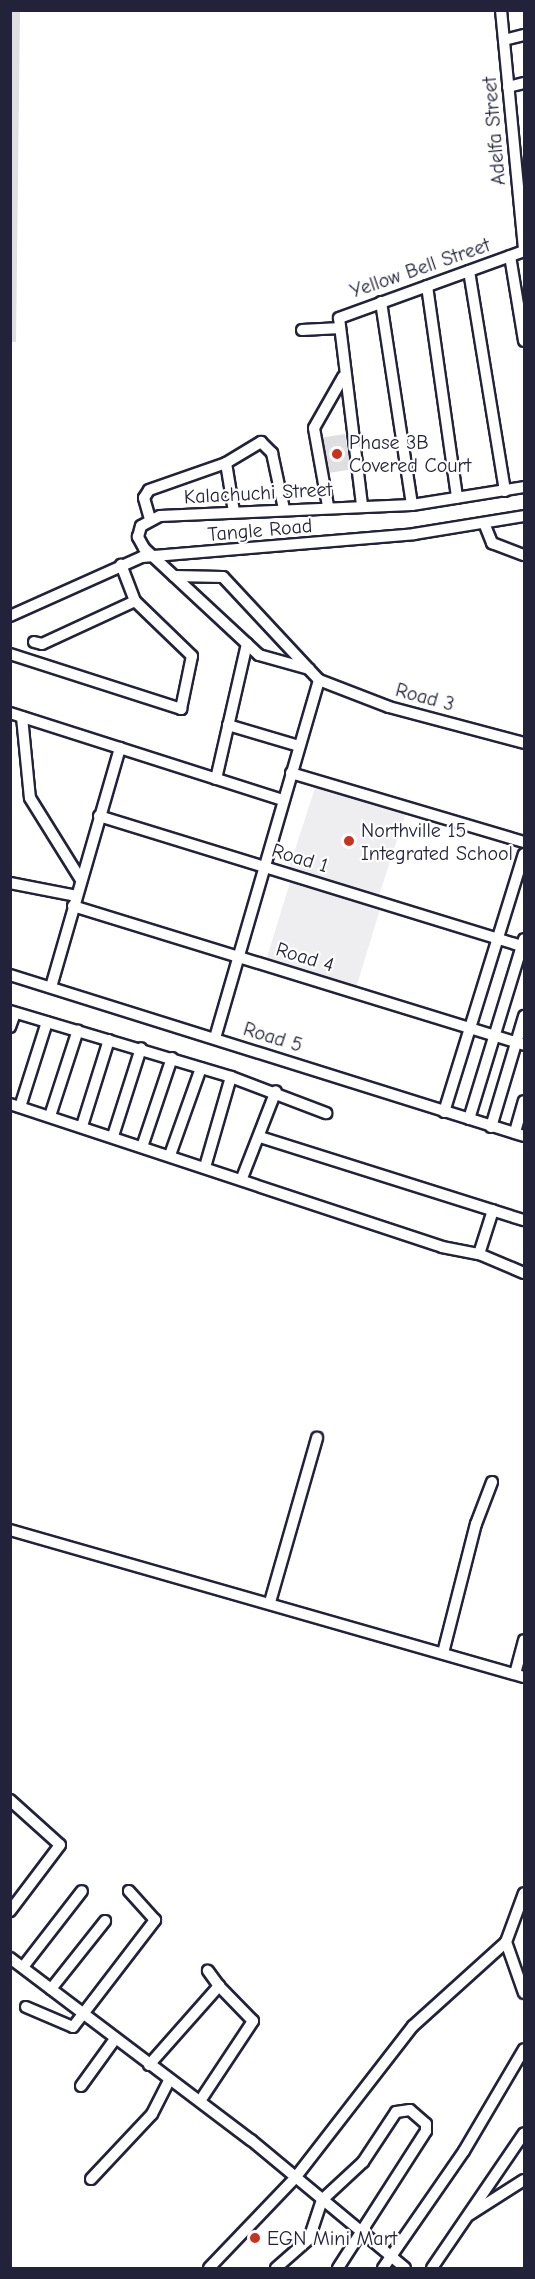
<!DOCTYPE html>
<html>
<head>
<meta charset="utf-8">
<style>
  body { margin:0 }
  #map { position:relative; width:535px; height:2279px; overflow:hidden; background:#fff; font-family:"Comic Neue",sans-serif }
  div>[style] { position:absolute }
  .built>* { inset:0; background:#eeeef1; transform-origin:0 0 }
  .green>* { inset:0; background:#dfdfe2; transform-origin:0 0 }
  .roads { filter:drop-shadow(2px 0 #22223b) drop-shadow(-2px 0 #22223b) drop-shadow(0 2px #22223b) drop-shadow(0 -2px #22223b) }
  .minor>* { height:10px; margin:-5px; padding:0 5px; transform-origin:5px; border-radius:5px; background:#fff }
  .dots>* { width:16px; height:16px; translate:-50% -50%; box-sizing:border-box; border:3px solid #fff; border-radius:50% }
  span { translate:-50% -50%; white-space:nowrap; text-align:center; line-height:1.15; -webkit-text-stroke:4.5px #fff; paint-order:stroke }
  .street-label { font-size:20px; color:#22223b }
  .poi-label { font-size:20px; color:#22223b }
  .left { translate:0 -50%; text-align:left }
  .frame { position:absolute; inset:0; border:12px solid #22223b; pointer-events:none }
</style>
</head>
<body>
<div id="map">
  <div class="built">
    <div style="left:317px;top:782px;width:94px;height:93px;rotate:18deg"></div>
    <div style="left:291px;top:879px;width:94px;height:85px;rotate:17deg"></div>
  </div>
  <div class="green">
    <div style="clip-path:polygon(20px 11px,16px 342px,10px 342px,10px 11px)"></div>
    <div style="left:345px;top:434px;width:36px;height:24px;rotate:81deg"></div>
  </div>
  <div class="roads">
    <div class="minor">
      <div style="left:501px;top:10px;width:239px;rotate:84.5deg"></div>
      <div style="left:504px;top:40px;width:21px;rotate:-14deg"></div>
      <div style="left:508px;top:87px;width:16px;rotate:-14deg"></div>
      <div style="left:510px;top:256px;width:86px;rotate:80.6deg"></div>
      <div style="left:469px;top:271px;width:223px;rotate:80.7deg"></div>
      <div style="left:427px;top:286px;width:214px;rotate:81.9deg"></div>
      <div style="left:381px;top:302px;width:205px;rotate:81.3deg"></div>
      <div style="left:302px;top:330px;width:34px;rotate:-3deg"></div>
      <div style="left:226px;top:463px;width:50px;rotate:80.7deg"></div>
      <div style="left:362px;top:505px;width:188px;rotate:-97deg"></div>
      <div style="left:339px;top:318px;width:197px;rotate:-19.9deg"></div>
      <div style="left:328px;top:506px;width:79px;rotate:-100.2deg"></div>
      <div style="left:314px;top:428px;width:59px;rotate:-60.4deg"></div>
      <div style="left:150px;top:519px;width:22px;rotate:-106deg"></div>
      <div style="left:144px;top:498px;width:9px;rotate:-58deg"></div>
      <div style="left:149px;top:490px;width:82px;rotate:-19.3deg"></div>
      <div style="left:226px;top:463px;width:41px;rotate:-31deg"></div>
      <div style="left:261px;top:442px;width:16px;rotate:45deg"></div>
      <div style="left:272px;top:453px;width:57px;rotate:77.9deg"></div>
      <div style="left:484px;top:523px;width:22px;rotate:68deg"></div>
      <div style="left:492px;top:543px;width:34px;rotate:21deg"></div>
      <div style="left:174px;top:576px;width:49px;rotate:1.2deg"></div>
      <div style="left:223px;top:577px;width:141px;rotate:47deg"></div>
      <div style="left:319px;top:680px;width:75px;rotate:21.1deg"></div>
      <div style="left:389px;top:707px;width:140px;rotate:14.9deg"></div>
      <div style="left:10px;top:616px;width:145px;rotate:-24.1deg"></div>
      <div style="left:142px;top:557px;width:273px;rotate:-4.8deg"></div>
      <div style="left:414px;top:534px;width:111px;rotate:-9.3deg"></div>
      <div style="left:34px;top:642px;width:8px;rotate:14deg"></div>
      <div style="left:42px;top:644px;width:102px;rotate:-24.8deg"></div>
      <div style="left:10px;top:654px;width:180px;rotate:17.8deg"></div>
      <div style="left:181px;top:709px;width:54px;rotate:-78.3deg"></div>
      <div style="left:192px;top:656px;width:79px;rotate:-136deg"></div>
      <div style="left:135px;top:601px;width:39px;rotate:-111deg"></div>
      <div style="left:309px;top:669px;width:52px;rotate:-164.4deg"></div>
      <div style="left:259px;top:655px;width:157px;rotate:-137.1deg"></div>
      <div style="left:144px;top:548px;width:13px;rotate:-119deg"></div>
      <div style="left:138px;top:537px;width:11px;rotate:-75deg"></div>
      <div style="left:141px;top:526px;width:21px;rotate:-28deg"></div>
      <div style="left:160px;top:516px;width:252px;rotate:-2.5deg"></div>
      <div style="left:412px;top:505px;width:113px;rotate:-9.1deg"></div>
      <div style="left:10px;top:713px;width:287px;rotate:17.7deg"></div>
      <div style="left:22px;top:717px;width:81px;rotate:84.4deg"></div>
      <div style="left:30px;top:798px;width:97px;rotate:58.1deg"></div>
      <div style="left:228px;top:725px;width:74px;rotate:16.5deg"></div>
      <div style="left:291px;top:773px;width:243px;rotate:16.5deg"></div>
      <div style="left:216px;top:779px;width:139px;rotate:-77.1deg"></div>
      <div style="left:99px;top:816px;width:445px;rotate:17.1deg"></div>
      <div style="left:10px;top:883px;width:68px;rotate:11deg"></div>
      <div style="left:73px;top:906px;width:472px;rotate:17.1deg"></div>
      <div style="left:10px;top:975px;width:539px;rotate:17.39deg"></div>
      <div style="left:51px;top:987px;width:249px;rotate:-73.9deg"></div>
      <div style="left:10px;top:1011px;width:231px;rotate:16.6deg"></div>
      <div style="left:231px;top:1077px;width:102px;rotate:20.8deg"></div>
      <div style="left:10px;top:1027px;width:15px;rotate:-70deg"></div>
      <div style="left:215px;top:1038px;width:373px;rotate:-73.8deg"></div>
      <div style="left:10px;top:1104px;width:455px;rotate:18.3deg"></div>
      <div style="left:442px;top:1247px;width:38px;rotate:11deg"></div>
      <div style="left:479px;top:1254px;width:49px;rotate:22.9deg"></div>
      <div style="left:20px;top:1107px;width:89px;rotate:-72.4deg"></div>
      <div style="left:444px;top:1112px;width:270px;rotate:-72.8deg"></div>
      <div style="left:50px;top:1116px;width:90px;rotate:-72deg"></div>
      <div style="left:469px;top:1119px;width:188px;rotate:-73deg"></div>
      <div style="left:82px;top:1126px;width:90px;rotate:-72.6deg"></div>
      <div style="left:491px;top:1127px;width:116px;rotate:-73.4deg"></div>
      <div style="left:515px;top:1132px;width:32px;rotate:-74deg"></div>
      <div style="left:113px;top:1136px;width:92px;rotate:-72.3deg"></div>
      <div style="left:260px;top:1137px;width:277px;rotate:17.5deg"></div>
      <div style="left:142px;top:1147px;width:94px;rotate:-71.4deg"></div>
      <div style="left:170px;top:1155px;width:92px;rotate:-70.4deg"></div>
      <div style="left:205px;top:1167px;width:94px;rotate:-73.9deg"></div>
      <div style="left:242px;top:1178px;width:93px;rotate:-68.7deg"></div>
      <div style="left:479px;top:1254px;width:46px;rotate:-72.3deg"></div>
      <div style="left:10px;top:1530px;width:535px;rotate:15.96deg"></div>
      <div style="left:270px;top:1602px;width:171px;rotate:-74deg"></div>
      <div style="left:443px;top:1653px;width:133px;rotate:-75.7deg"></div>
      <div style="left:476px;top:1524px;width:45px;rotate:-69.1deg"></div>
      <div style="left:515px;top:1674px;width:35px;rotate:-75deg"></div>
      <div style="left:10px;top:1800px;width:67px;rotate:42deg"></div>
      <div style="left:60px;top:1845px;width:83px;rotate:127.1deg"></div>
      <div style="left:506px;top:1942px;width:54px;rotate:70.6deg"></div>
      <div style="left:10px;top:1958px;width:302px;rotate:37.1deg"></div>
      <div style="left:251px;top:2140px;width:200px;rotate:39.7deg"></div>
      <div style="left:23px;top:1967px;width:96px;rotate:-52.2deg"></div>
      <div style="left:51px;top:1989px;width:87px;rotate:-51.5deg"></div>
      <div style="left:26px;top:2007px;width:51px;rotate:23.1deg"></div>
      <div style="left:73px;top:2027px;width:135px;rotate:-52.5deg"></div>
      <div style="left:155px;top:1920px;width:39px;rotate:-132deg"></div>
      <div style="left:149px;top:2065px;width:106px;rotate:-48.5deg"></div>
      <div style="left:219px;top:1986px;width:19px;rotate:-126deg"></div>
      <div style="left:81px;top:2086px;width:58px;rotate:-54.1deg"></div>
      <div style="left:200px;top:2101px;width:96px;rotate:-56.5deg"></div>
      <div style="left:253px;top:2021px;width:49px;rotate:-134.2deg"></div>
      <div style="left:91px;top:2179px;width:89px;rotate:-46.8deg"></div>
      <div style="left:152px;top:2114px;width:37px;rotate:-63deg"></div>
      <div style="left:469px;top:2215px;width:65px;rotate:-32.5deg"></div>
      <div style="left:209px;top:2268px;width:124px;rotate:-46.3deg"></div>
      <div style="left:295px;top:2178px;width:192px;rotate:-52.2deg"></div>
      <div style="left:413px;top:2026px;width:125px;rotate:-42.1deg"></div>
      <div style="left:506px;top:1942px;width:52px;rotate:-69.8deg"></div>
      <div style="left:276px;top:2268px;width:44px;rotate:-41.3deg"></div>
      <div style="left:309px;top:2239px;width:41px;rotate:-71.6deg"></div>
      <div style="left:322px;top:2200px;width:56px;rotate:-42.8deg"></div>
      <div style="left:363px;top:2162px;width:60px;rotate:-56.6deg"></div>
      <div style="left:396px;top:2112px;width:14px;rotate:-8deg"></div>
      <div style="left:410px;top:2110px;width:21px;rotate:41deg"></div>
      <div style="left:426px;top:2124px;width:7px;rotate:90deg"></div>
      <div style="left:426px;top:2131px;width:163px;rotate:122.7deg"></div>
      <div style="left:383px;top:2268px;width:142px;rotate:-55.3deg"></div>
      <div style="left:464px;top:2151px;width:118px;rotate:-59.5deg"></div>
      <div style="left:432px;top:2268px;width:163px;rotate:-55.7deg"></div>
    </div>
  </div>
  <div class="dots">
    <div style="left:337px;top:454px;background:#c8321e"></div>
    <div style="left:349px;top:841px;background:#c8321e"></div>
    <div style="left:255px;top:2238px;background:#c8321e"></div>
  </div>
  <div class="street-label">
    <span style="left:494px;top:131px;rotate:-95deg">Adelfa Street</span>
    <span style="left:420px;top:268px;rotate:-19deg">Yellow Bell Street</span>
    <span style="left:258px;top:493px;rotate:-3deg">Kalachuchi Street</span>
    <span style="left:260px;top:530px;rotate:-5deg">Tangle Road</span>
    <span style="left:425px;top:697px;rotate:15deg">Road 3</span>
    <span style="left:300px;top:858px;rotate:17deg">Road 1</span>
    <span style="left:305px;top:957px;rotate:17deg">Road 4</span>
    <span style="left:273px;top:1037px;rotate:17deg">Road 5</span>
  </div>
  <div class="poi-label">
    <span class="left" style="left:349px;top:454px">Phase 3B<br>Covered Court</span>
    <span class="left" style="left:361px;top:842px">Northville 15<br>Integrated School</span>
    <span class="left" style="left:267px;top:2238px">EGN Mini Mart</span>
  </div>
  <div class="frame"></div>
</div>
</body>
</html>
